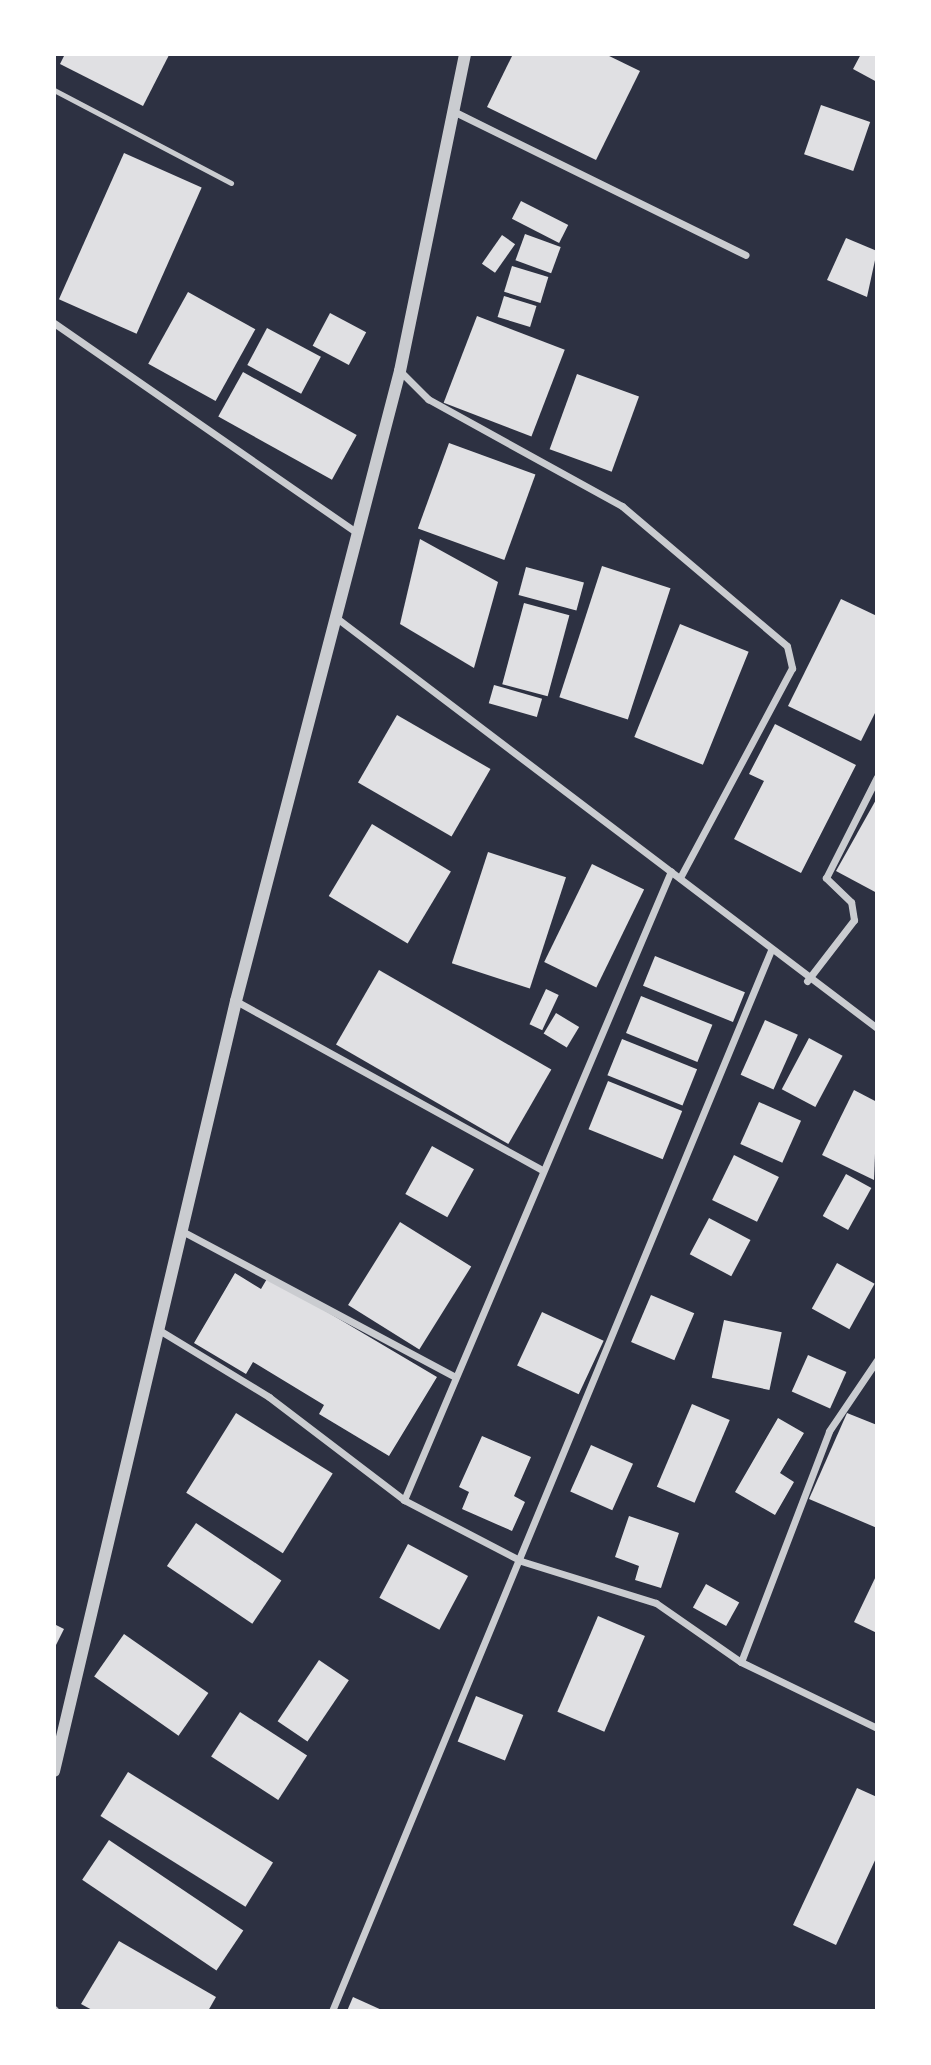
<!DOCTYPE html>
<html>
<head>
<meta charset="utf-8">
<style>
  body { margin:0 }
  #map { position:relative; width:931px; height:2065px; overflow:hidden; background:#2d3142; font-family:"DM Sans",sans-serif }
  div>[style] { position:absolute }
  .building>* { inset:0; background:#e0e0e3; transform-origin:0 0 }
  .service>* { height:5px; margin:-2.5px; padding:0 2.5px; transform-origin:2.5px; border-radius:2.5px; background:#caccd0 }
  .minor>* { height:7px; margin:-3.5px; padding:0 3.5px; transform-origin:3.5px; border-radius:3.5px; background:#caccd0 }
  .tertiary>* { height:12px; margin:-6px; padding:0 6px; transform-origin:6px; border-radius:6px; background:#caccd0 }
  span { translate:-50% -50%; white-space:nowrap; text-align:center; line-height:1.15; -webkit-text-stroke:5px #fff; paint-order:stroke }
  .frame { position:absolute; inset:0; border:56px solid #fff; pointer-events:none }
</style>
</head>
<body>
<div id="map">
  <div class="building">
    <div style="clip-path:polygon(65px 54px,167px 54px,169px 55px,143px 106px,60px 64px)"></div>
    <div style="clip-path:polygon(513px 54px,605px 54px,640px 71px,596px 160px,487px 107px)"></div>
    <div style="clip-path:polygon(861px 54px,877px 54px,877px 82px,853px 69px)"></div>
    <div style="left:821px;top:105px;width:52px;height:52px;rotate:19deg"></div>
    <div style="left:124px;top:153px;width:85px;height:160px;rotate:24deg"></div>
    <div style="left:521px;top:201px;width:53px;height:20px;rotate:27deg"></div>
    <div style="left:525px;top:234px;width:38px;height:28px;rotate:20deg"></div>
    <div style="left:502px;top:235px;width:16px;height:35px;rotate:35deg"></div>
    <div style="clip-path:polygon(846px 238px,877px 251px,867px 297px,827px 280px)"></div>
    <div style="left:512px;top:266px;width:38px;height:27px;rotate:17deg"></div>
    <div style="left:188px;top:292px;width:77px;height:82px;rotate:29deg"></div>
    <div style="left:504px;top:296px;width:34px;height:22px;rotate:17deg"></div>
    <div style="left:330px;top:313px;width:41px;height:37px;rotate:28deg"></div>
    <div style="left:477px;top:316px;width:94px;height:93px;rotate:21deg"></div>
    <div style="left:267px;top:328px;width:61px;height:42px;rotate:28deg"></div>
    <div style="left:243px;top:372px;width:130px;height:51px;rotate:29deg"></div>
    <div style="left:577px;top:374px;width:66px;height:80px;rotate:20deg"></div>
    <div style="left:449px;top:443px;width:92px;height:91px;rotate:20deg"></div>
    <div style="clip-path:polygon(420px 539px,498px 582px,474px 668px,400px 624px)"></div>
    <div style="left:602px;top:566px;width:72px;height:138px;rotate:18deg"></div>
    <div style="left:526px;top:567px;width:60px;height:29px;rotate:15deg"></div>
    <div style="clip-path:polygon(841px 599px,877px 616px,877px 709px,861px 741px,788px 706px)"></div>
    <div style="left:524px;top:603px;width:47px;height:84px;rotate:15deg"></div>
    <div style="left:680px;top:624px;width:74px;height:122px;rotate:22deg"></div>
    <div style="left:494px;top:685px;width:50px;height:19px;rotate:16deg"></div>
    <div style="left:397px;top:715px;width:108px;height:78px;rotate:30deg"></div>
    <div style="clip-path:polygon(775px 724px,856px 765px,801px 873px,734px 839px,764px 781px,749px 774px)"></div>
    <div style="clip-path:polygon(877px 798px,877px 893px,836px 871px)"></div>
    <div style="left:372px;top:824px;width:92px;height:84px;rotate:31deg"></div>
    <div style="left:488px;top:852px;width:82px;height:117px;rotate:18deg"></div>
    <div style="left:592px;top:864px;width:58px;height:109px;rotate:26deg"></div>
    <div style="left:655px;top:956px;width:97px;height:32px;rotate:22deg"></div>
    <div style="left:379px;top:970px;width:199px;height:86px;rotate:30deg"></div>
    <div style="left:546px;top:989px;width:14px;height:39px;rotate:25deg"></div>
    <div style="left:641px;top:996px;width:77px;height:40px;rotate:22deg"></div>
    <div style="left:556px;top:1013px;width:27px;height:24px;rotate:31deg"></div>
    <div style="left:765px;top:1020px;width:36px;height:60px;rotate:24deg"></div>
    <div style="left:809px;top:1038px;width:38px;height:58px;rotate:28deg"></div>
    <div style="left:622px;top:1039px;width:81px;height:39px;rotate:22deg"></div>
    <div style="left:608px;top:1081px;width:80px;height:52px;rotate:22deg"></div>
    <div style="clip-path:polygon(854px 1090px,877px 1102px,874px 1180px,822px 1155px)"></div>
    <div style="left:759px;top:1102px;width:46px;height:46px;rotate:24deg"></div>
    <div style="left:432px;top:1146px;width:48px;height:55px;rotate:29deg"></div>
    <div style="left:734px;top:1155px;width:50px;height:50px;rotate:26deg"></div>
    <div style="left:846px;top:1174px;width:29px;height:48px;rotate:29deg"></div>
    <div style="left:709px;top:1218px;width:47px;height:41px;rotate:28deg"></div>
    <div style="left:400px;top:1222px;width:84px;height:98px;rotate:32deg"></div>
    <div style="left:837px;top:1263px;width:43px;height:52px;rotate:29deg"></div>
    <div style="clip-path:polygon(235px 1273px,261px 1289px,268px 1277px,437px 1377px,389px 1456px,319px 1414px,324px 1405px,253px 1362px,246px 1374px,194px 1343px)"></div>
    <div style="left:651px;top:1295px;width:47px;height:51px;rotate:23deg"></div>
    <div style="left:542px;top:1312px;width:68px;height:59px;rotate:25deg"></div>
    <div style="left:724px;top:1320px;width:59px;height:59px;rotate:12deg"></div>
    <div style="left:808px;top:1355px;width:42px;height:40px;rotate:24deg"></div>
    <div style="left:692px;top:1404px;width:41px;height:90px;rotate:23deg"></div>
    <div style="left:236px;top:1413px;width:114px;height:94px;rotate:32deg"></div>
    <div style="clip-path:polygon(847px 1413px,877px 1425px,877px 1528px,809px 1499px)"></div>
    <div style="clip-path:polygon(778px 1418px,804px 1433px,780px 1473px,794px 1482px,775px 1515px,735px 1492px)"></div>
    <div style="clip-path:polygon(482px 1436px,531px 1457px,514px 1496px,525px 1502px,512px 1531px,462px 1509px,469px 1492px,459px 1487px)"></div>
    <div style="left:591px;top:1445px;width:46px;height:51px;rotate:24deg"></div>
    <div style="clip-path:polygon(629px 1516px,679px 1533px,661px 1588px,635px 1580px,639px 1566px,615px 1557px)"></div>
    <div style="left:196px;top:1523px;width:103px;height:52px;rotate:34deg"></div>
    <div style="left:408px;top:1544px;width:68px;height:61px;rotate:28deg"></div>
    <div style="clip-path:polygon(877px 1574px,877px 1633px,854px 1622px)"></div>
    <div style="left:706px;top:1584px;width:38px;height:27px;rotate:29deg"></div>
    <div style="left:598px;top:1616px;width:51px;height:104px;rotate:23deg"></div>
    <div style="clip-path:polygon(54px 1624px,64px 1629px,54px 1649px)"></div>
    <div style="left:124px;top:1634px;width:103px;height:52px;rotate:35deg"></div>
    <div style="left:319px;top:1660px;width:36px;height:74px;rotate:34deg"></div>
    <div style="left:476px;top:1696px;width:51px;height:49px;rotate:22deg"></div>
    <div style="left:240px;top:1712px;width:80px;height:53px;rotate:33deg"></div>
    <div style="left:128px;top:1772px;width:171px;height:52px;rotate:32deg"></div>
    <div style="clip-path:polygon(857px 1788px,877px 1797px,877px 1856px,836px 1945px,793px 1925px)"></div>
    <div style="left:109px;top:1840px;width:162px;height:48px;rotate:34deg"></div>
    <div style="clip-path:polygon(119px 1941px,216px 1997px,208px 2011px,94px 2011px,81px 2004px)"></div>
    <div style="clip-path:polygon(353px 1997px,384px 2011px,347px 2011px)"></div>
  </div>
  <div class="service">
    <div style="left:54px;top:90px;width:200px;rotate:27.7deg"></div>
  </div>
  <div class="minor">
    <div style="left:453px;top:111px;width:326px;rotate:26.2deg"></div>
    <div style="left:54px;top:323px;width:367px;rotate:34.7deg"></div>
    <div style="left:400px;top:371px;width:40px;rotate:45deg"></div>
    <div style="left:428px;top:399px;width:222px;rotate:28.9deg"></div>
    <div style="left:622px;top:506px;width:216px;rotate:40.3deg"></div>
    <div style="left:787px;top:646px;width:23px;rotate:77deg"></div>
    <div style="left:792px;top:668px;width:238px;rotate:118.1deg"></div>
    <div style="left:334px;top:616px;width:682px;rotate:37.19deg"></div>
    <div style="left:807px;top:981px;width:77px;rotate:-52.4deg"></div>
    <div style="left:854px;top:920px;width:18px;rotate:-99deg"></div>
    <div style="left:851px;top:902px;width:35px;rotate:-136deg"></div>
    <div style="left:826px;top:878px;width:113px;rotate:-63.2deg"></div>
    <div style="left:236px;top:1001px;width:350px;rotate:28.9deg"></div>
    <div style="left:182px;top:1231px;width:308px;rotate:28.1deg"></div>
    <div style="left:159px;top:1330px;width:129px;rotate:31.3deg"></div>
    <div style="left:269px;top:1397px;width:170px;rotate:37.3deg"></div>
    <div style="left:404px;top:1500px;width:132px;rotate:27.5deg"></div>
    <div style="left:521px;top:1561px;width:141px;rotate:17.3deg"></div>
    <div style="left:656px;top:1603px;width:103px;rotate:34.8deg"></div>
    <div style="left:741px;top:1662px;width:151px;rotate:25.9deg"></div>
    <div style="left:404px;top:1500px;width:683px;rotate:-67deg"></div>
    <div style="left:741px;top:1662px;width:247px;rotate:-69.1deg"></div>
    <div style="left:829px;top:1431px;width:86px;rotate:-55.9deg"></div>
    <div style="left:54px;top:2009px;width:3px;rotate:45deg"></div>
    <div style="left:332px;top:2011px;width:1148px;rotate:-67.52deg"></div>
  </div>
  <div class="tertiary">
    <div style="left:54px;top:1771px;width:791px;rotate:-76.7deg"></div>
    <div style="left:236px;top:1001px;width:651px;rotate:-75.41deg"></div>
    <div style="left:400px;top:371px;width:324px;rotate:-78.4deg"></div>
  </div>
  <div class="frame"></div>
</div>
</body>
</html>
